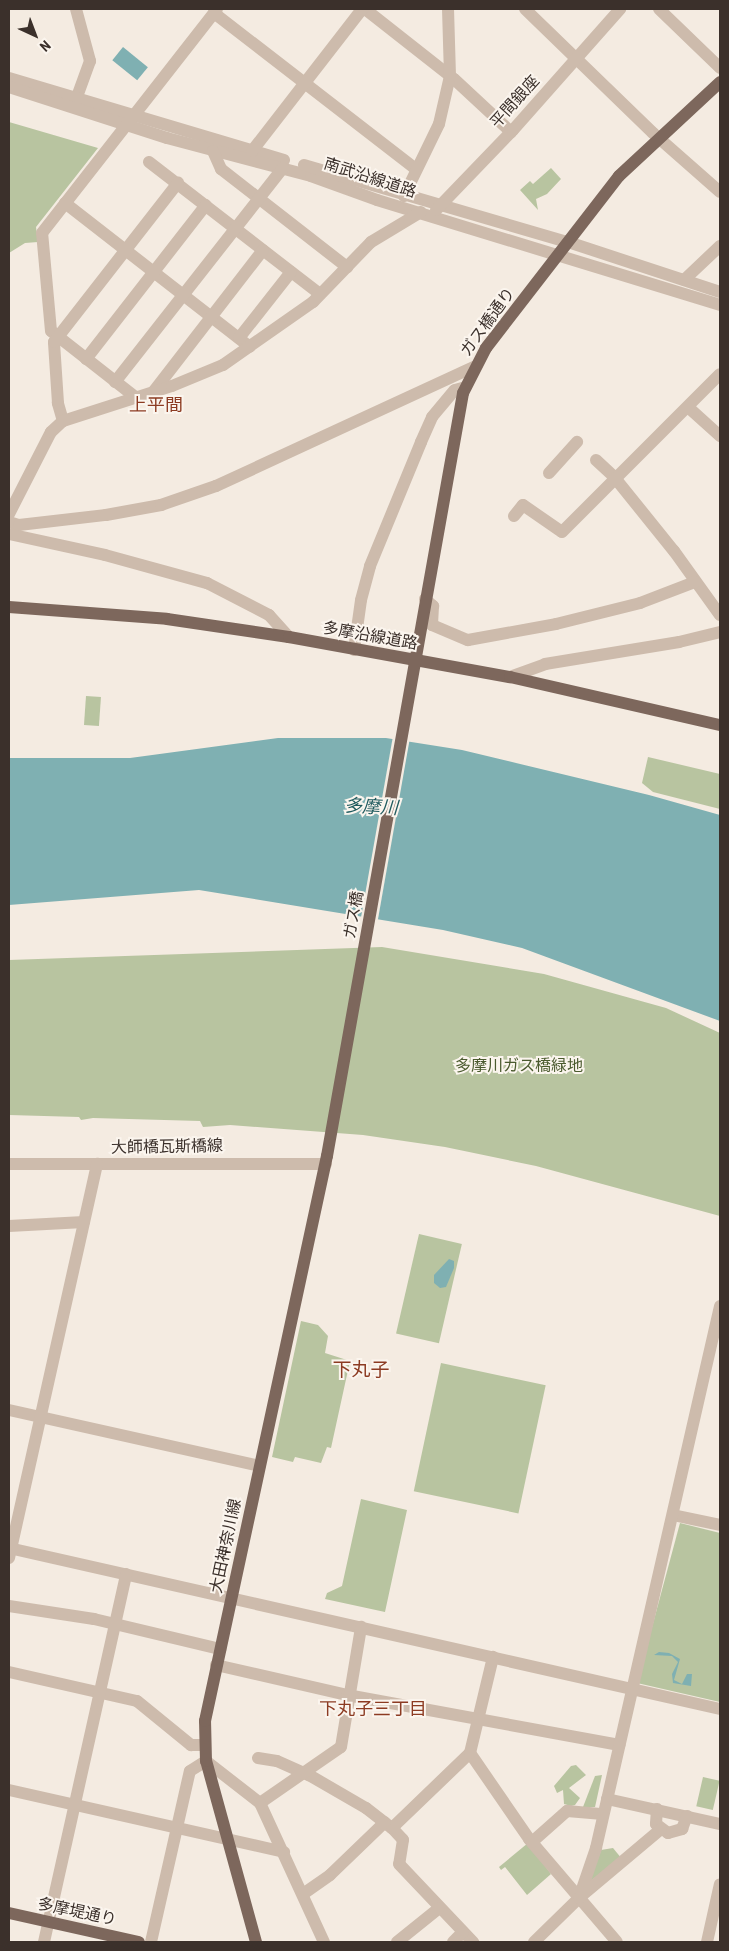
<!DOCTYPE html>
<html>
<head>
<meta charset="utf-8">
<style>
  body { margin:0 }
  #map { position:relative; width:729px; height:1951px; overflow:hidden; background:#f4ebe1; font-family:"Roboto Condensed","Noto Sans JP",sans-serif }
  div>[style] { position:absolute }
  .green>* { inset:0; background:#b8c4a0; transform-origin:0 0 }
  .water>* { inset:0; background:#7fb0b2; transform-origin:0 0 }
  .pier>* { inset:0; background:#f4ebe1; transform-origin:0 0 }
  .minor>* { height:12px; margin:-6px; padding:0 6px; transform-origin:6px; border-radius:6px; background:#cdbbac }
  .major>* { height:12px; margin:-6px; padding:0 6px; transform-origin:6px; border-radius:6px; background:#7d675c }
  span { translate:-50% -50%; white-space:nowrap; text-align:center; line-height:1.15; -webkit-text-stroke:4px #fbf5ee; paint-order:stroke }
  .street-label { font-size:16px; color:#3b302b }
  .park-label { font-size:16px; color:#4a5a2e }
  .neighbourhood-label { font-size:18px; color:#8c3b22 }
  .water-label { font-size:18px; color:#1f5a5e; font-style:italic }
  .quarter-label { font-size:19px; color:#8c3b22 }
  .frame { position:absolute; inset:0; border:10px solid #3b302b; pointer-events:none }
  .north { position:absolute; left:10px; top:10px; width:50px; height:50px; -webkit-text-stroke:4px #fbf5ee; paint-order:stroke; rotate:137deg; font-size:14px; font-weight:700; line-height:20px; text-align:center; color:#3b302b }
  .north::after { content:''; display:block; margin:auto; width:18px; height:22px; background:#3b302b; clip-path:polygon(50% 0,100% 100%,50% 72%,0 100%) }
</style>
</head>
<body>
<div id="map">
  <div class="green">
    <div style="clip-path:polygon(9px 122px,98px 148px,36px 227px,38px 242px,25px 243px,9px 253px)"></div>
    <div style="clip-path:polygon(551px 168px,561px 179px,547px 194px,536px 199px,538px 210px,520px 190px,530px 181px,533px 184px)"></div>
    <div style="left:86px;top:696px;width:15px;height:29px;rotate:4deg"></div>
    <div style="clip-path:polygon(648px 757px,720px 774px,720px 809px,653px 792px,642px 783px)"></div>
    <div style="clip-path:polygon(382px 947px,544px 974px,666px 1008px,720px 1033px,720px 1216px,536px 1166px,445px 1147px,363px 1135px,230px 1125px,203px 1127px,200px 1121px,93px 1118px,81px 1120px,79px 1117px,9px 1115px,9px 960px)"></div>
    <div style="left:419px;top:1234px;width:44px;height:102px;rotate:13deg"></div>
    <div style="clip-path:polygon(301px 1321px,318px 1325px,328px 1336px,325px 1353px,350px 1361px,331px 1448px,327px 1447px,321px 1463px,295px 1457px,293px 1462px,272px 1457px)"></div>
    <div style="left:441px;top:1363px;width:107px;height:131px;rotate:12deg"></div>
    <div style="clip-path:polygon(361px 1499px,407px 1510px,385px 1612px,325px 1599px,327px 1593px,342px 1586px)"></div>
    <div style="clip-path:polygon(680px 1523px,720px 1533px,720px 1702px,637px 1683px)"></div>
    <div style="clip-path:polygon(576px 1765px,586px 1775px,569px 1788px,580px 1798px,575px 1805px,571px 1806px,564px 1804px,563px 1790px,557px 1793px,554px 1786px,571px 1766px)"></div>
    <div style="clip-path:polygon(602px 1775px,595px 1807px,583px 1807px,595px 1776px)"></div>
    <div style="left:703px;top:1777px;width:17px;height:30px;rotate:13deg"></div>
    <div style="clip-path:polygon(528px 1843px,551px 1874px,527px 1895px,505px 1867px,501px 1870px,499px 1867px)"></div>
    <div style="clip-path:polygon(613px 1848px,622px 1859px,590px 1881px,601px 1850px)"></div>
  </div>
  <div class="water">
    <div style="left:123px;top:47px;width:32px;height:17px;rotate:39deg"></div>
    <div style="clip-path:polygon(278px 738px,386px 738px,462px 750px,649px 795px,720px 815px,720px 1021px,522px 948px,443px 930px,199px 890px,9px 905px,9px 758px,130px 758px)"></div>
    <div style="clip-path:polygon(449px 1259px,454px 1261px,454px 1268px,446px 1287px,440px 1288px,434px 1283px,434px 1275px)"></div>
    <div style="clip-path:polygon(659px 1652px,669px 1653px,680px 1659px,674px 1680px,682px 1684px,687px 1674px,692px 1674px,691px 1686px,673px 1683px,672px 1674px,678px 1662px,672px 1656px,654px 1655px)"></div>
  </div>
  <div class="pier">
    <div style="left:393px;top:736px;width:17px;height:186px;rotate:10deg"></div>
  </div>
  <div class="minor">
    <div style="left:76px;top:9px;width:54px;rotate:74.9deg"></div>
    <div style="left:90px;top:61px;width:38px;rotate:110deg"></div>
    <div style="left:365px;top:9px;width:113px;rotate:38.2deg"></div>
    <div style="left:454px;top:79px;width:78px;rotate:42.9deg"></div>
    <div style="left:525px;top:9px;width:178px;rotate:44.1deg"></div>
    <div style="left:653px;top:133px;width:89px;rotate:41.4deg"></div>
    <div style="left:659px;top:9px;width:85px;rotate:44deg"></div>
    <div style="left:214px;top:13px;width:255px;rotate:37.7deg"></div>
    <div style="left:9px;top:78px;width:287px;rotate:16.6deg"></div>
    <div style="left:9px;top:87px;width:166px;rotate:17.9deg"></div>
    <div style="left:167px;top:138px;width:149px;rotate:14.8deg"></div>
    <div style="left:311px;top:176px;width:70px;rotate:20deg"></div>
    <div style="left:377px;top:200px;width:359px;rotate:17deg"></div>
    <div style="left:213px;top:151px;width:20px;rotate:66deg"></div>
    <div style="left:221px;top:169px;width:160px;rotate:37.9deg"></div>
    <div style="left:252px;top:151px;width:180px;rotate:-52.2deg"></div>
    <div style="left:149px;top:162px;width:216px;rotate:37.7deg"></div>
    <div style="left:304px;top:165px;width:275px;rotate:16.3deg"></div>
    <div style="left:568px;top:242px;width:160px;rotate:18.2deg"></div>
    <div style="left:404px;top:196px;width:80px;rotate:-64.1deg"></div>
    <div style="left:439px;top:124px;width:49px;rotate:-77.1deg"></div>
    <div style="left:450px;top:76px;width:67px;rotate:-91.7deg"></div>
    <div style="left:65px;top:203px;width:234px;rotate:37.9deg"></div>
    <div style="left:436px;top:210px;width:111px;rotate:-46.1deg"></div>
    <div style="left:513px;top:130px;width:162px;rotate:-48.5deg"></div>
    <div style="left:684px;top:280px;width:50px;rotate:-43.4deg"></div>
    <div style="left:239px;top:338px;width:84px;rotate:-51.8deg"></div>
    <div style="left:86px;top:359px;width:195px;rotate:-52.1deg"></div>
    <div style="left:115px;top:382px;width:272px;rotate:-51.9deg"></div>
    <div style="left:154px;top:391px;width:178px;rotate:-52.3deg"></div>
    <div style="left:134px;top:396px;width:105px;rotate:-141.9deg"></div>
    <div style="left:51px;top:331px;width:98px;rotate:-95.2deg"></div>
    <div style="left:42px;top:233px;width:284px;rotate:-52deg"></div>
    <div style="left:689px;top:408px;width:42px;rotate:42.1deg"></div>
    <div style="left:63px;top:421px;width:19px;rotate:-106deg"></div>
    <div style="left:58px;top:403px;width:61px;rotate:-93.8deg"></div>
    <div style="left:54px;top:342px;width:202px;rotate:-52.1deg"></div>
    <div style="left:596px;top:460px;width:26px;rotate:43deg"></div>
    <div style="left:615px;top:478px;width:94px;rotate:51.1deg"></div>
    <div style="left:674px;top:551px;width:79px;rotate:54.3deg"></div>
    <div style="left:549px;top:473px;width:42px;rotate:-47.9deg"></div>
    <div style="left:9px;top:514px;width:92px;rotate:-62.9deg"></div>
    <div style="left:51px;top:432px;width:16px;rotate:-43deg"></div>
    <div style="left:63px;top:421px;width:114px;rotate:-17.8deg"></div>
    <div style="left:172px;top:386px;width:55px;rotate:-22.4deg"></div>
    <div style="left:223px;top:365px;width:110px;rotate:-35deg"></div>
    <div style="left:313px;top:302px;width:83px;rotate:-46deg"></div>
    <div style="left:371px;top:242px;width:58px;rotate:-31deg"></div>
    <div style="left:514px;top:516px;width:14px;rotate:-51deg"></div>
    <div style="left:523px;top:505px;width:47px;rotate:34.7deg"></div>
    <div style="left:562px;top:532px;width:223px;rotate:-45deg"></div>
    <div style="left:9px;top:522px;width:10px;rotate:17deg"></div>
    <div style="left:19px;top:525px;width:88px;rotate:-6.6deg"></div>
    <div style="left:106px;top:515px;width:56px;rotate:-10.3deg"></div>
    <div style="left:161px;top:505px;width:58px;rotate:-19.1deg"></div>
    <div style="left:216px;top:486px;width:284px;rotate:-24.8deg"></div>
    <div style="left:9px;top:534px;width:98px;rotate:12.3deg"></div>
    <div style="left:105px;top:555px;width:106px;rotate:15.4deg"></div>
    <div style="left:207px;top:583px;width:70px;rotate:27.3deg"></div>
    <div style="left:269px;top:615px;width:30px;rotate:48deg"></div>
    <div style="left:425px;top:599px;width:11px;rotate:41deg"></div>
    <div style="left:433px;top:606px;width:19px;rotate:93deg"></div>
    <div style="left:432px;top:625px;width:39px;rotate:23deg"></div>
    <div style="left:468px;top:640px;width:89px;rotate:-10.3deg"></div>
    <div style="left:556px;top:624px;width:87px;rotate:-14deg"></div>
    <div style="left:640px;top:603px;width:59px;rotate:-20.9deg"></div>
    <div style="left:354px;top:650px;width:50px;rotate:-82deg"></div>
    <div style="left:361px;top:600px;width:35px;rotate:-75deg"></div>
    <div style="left:370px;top:566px;width:134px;rotate:-67.6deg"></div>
    <div style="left:421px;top:442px;width:27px;rotate:-66deg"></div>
    <div style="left:432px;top:417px;width:35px;rotate:-50deg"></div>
    <div style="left:455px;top:390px;width:11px;rotate:-15deg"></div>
    <div style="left:510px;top:677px;width:37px;rotate:-20deg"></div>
    <div style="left:545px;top:664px;width:136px;rotate:-9.3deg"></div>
    <div style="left:679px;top:642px;width:42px;rotate:-13.7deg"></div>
    <div style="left:9px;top:1164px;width:317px"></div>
    <div style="left:9px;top:1226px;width:75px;rotate:-3.1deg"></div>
    <div style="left:9px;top:1410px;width:257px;rotate:12.6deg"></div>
    <div style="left:673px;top:1515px;width:48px;rotate:12deg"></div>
    <div style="left:9px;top:1548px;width:729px;rotate:12.76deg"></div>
    <div style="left:9px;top:1558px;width:404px;rotate:-77.4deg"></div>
    <div style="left:9px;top:1606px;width:86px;rotate:8.7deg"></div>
    <div style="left:94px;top:1619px;width:130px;rotate:13.4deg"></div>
    <div style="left:216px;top:1665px;width:134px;rotate:12.9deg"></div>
    <div style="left:347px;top:1695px;width:277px;rotate:10.4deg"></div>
    <div style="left:9px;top:1672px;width:131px;rotate:12.8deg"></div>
    <div style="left:137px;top:1701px;width:70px;rotate:39.2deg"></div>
    <div style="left:191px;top:1745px;width:13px"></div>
    <div style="left:470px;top:1753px;width:104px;rotate:55.5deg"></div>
    <div style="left:529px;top:1839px;width:135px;rotate:49.5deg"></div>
    <div style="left:258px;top:1758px;width:19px;rotate:9deg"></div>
    <div style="left:277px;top:1761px;width:35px;rotate:24deg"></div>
    <div style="left:309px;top:1775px;width:66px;rotate:30.1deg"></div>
    <div style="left:366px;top:1808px;width:33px;rotate:38deg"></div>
    <div style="left:392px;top:1828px;width:16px;rotate:47deg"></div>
    <div style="left:403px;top:1840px;width:24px;rotate:99deg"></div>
    <div style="left:399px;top:1864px;width:108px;rotate:46.5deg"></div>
    <div style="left:9px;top:1790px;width:282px;rotate:12.7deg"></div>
    <div style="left:607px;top:1799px;width:116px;rotate:12.5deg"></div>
    <div style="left:260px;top:1803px;width:98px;rotate:-34.7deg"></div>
    <div style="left:341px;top:1747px;width:122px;rotate:-80.5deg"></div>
    <div style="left:657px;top:1809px;width:15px;rotate:94deg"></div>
    <div style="left:656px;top:1824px;width:15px;rotate:37deg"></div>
    <div style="left:668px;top:1833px;width:15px;rotate:-16deg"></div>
    <div style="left:682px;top:1829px;width:14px;rotate:-69deg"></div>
    <div style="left:392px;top:1828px;width:108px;rotate:-43.9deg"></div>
    <div style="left:470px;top:1753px;width:99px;rotate:-76.5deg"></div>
    <div style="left:532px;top:1842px;width:47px;rotate:-41.5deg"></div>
    <div style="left:567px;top:1811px;width:36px;rotate:5deg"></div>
    <div style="left:303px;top:1894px;width:33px;rotate:-35deg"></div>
    <div style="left:330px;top:1875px;width:76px;rotate:-43.9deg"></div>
    <div style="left:579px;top:1898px;width:53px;rotate:-71.2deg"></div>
    <div style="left:596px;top:1848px;width:556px;rotate:-77.11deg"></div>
    <div style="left:44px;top:1942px;width:377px;rotate:-77.4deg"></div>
    <div style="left:151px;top:1942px;width:175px;rotate:-77.2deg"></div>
    <div style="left:190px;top:1771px;width:19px;rotate:-32deg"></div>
    <div style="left:206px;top:1761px;width:68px;rotate:37.9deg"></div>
    <div style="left:260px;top:1803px;width:153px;rotate:65.3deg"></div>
    <div style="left:397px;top:1942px;width:53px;rotate:-38.8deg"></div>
    <div style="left:453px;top:1942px;width:14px;rotate:-45deg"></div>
    <div style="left:534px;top:1942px;width:63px;rotate:-44.4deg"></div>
    <div style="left:579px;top:1898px;width:107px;rotate:-40.1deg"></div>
    <div style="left:707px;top:1942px;width:59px;rotate:-77.4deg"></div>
  </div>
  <div class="major">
    <div style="left:9px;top:607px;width:158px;rotate:4.3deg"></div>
    <div style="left:167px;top:619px;width:123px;rotate:8.4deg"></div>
    <div style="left:289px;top:637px;width:225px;rotate:10.3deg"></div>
    <div style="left:510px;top:677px;width:215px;rotate:12.9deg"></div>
    <div style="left:9px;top:1913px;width:133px;rotate:12.6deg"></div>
    <div style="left:256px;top:1942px;width:188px;rotate:-105.4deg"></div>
    <div style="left:206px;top:1761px;width:40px;rotate:-91.4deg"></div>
    <div style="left:205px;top:1721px;width:578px;rotate:-77.82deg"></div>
    <div style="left:327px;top:1156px;width:775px;rotate:-79.89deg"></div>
    <div style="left:463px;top:393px;width:51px;rotate:-62.9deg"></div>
    <div style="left:486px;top:348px;width:217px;rotate:-52.3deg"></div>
    <div style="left:619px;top:176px;width:138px;rotate:-42.9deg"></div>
  </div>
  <div class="street-label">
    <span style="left:515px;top:102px;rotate:-48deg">平間銀座</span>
    <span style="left:370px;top:178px;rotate:18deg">南武沿線道路</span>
    <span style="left:488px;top:322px;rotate:-54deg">ガス橋通り</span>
    <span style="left:370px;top:636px;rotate:10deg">多摩沿線道路</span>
    <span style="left:354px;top:915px;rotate:-80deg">ガス橋</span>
    <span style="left:167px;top:1147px;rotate:-1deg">大師橋瓦斯橋線</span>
    <span style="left:226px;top:1546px;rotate:-78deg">大田神奈川線</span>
    <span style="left:77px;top:1912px;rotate:12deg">多摩堤通り</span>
  </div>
  <div class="park-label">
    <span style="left:519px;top:1066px">多摩川ガス橋緑地</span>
  </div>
  <div class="neighbourhood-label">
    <span style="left:156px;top:405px">上平間</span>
    <span style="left:373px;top:1709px">下丸子三丁目</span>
  </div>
  <div class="water-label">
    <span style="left:371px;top:807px;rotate:3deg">多摩川</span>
  </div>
  <div class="quarter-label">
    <span style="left:361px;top:1370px">下丸子</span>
  </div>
  <div class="frame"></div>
  <div class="north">N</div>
</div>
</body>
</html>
